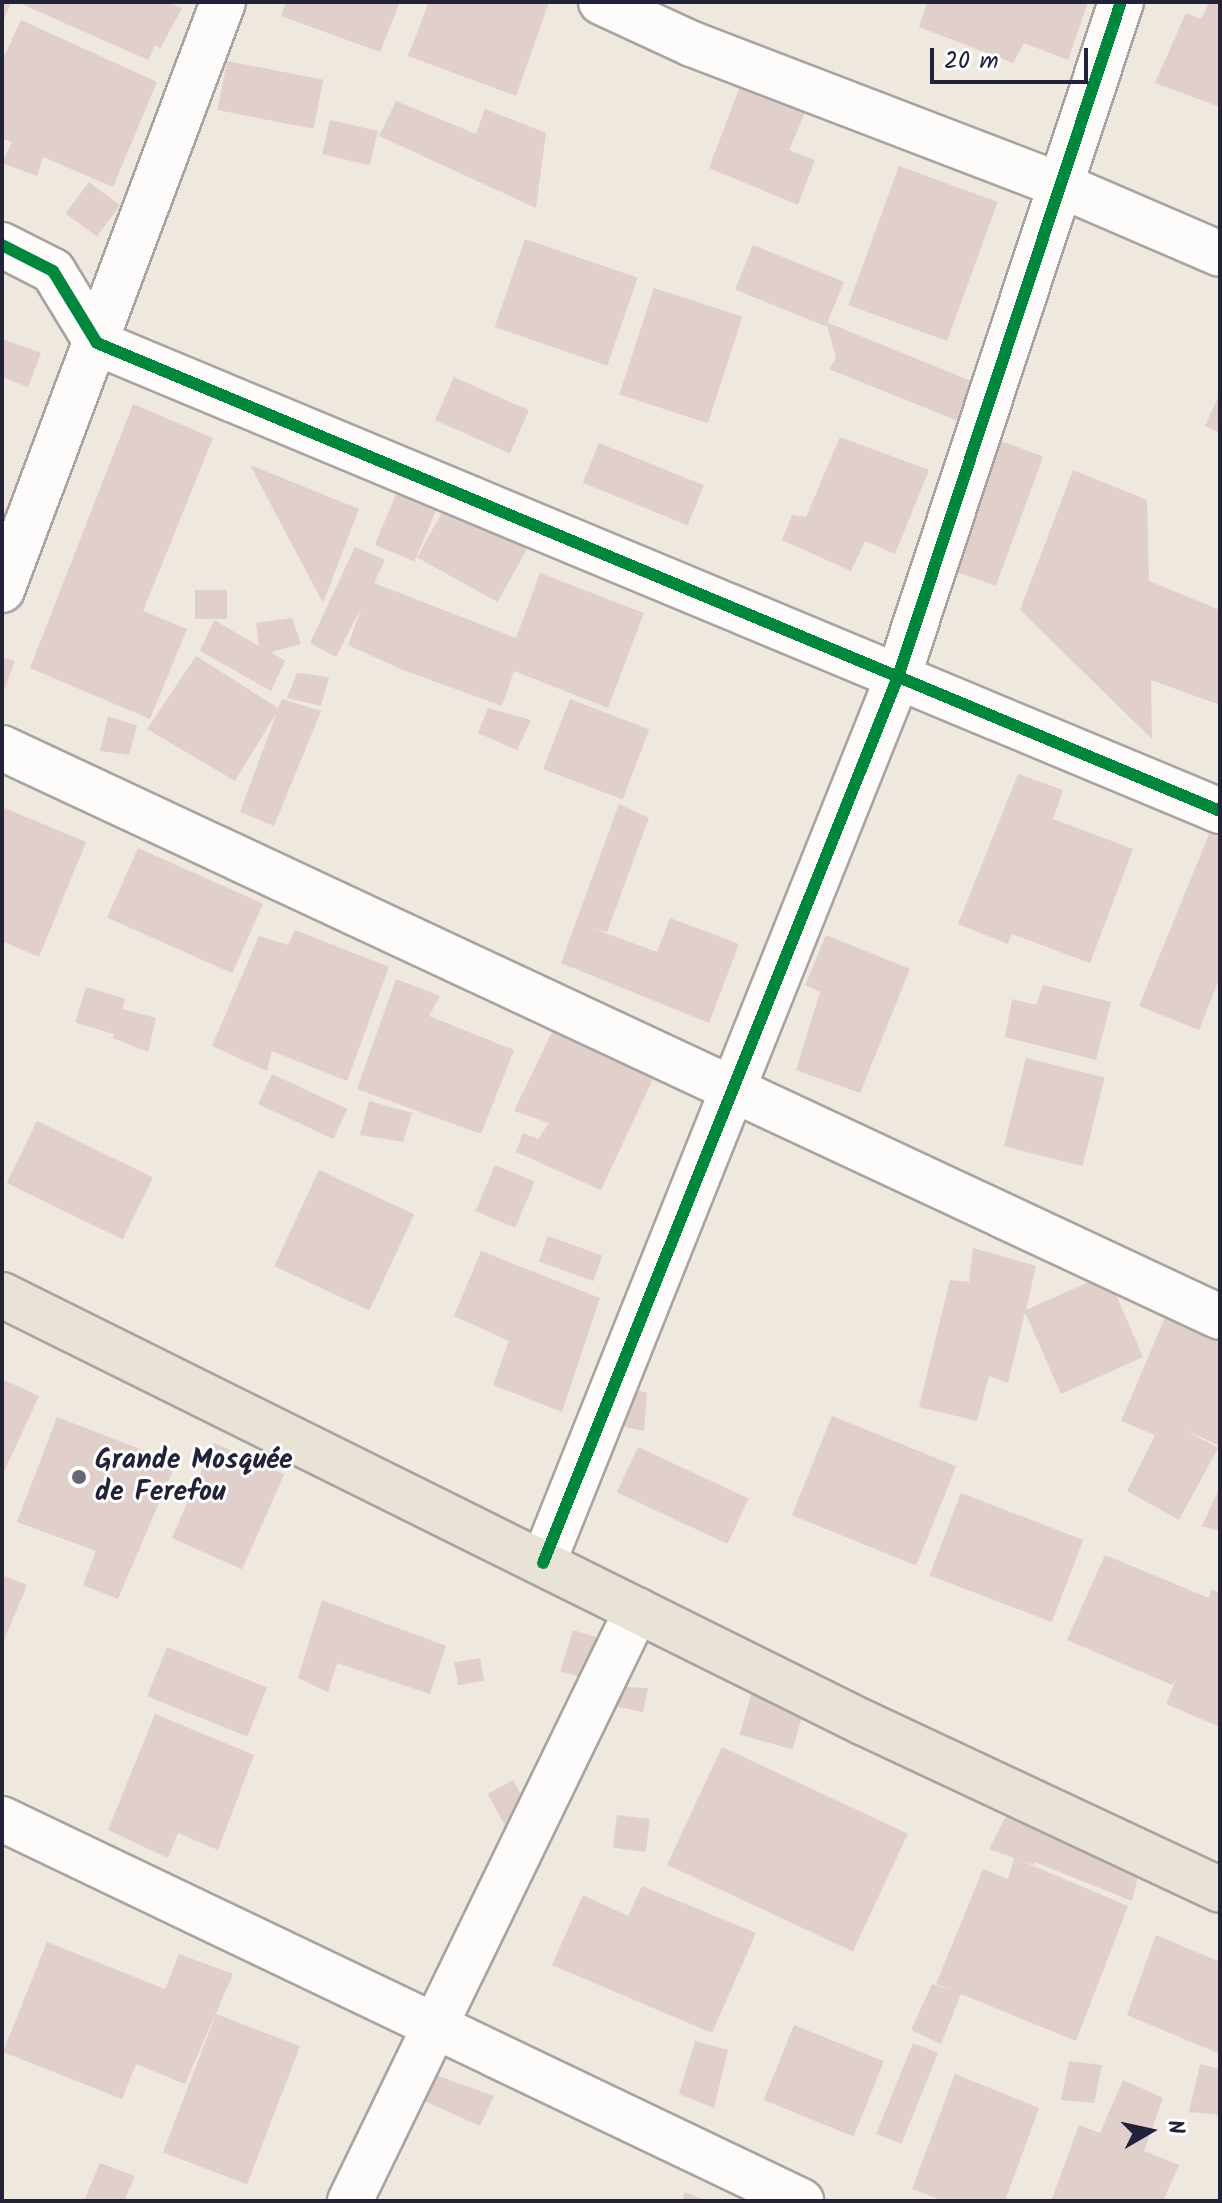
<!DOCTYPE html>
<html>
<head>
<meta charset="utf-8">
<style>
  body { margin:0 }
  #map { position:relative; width:1222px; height:2203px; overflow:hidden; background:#efe8de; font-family:Kalam,sans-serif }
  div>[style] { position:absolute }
  .building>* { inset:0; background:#e0cfca; transform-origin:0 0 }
  .roads { filter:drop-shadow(2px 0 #a8a3a0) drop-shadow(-2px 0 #a8a3a0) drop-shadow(0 2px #a8a3a0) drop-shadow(0 -2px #a8a3a0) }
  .minor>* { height:44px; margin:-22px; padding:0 22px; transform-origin:22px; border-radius:22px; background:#fdfcfa }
  .major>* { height:44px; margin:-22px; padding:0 22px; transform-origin:22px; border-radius:22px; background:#e9e2d6 }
  .cycleway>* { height:12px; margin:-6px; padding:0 6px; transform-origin:6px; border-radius:6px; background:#00873e }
  .dots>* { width:22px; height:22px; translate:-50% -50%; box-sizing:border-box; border:4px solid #fff; border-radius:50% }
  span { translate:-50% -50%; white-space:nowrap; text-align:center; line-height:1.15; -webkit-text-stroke:6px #fff; paint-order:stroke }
  .poi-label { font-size:28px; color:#22223b; font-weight:700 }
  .left { translate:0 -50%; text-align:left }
  .frame { position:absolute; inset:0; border:4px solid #22223b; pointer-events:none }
  .north { position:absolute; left:1110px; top:2091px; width:80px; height:80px; -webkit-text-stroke:6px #fff; paint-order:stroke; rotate:81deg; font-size:22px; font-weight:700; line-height:32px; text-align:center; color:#22223b }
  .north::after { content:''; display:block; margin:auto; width:28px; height:36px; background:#22223b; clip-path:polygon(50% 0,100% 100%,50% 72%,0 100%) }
  .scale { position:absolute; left:930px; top:48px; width:158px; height:36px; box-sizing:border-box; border:4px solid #22223b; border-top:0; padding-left:10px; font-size:24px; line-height:28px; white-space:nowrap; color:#22223b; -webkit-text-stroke:6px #fff; paint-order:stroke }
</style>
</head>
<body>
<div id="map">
  <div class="building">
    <div style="clip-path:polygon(2px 2px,11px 2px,2px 24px)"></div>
    <div style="clip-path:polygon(17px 2px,167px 2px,182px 8px,160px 49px,155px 45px,148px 60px)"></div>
    <div style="clip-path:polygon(286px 2px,400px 2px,380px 52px,281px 16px)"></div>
    <div style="clip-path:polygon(429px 2px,549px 2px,516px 96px,408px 56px)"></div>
    <div style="clip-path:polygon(927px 2px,1088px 2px,1068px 60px,1024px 43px,1013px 63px,919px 27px)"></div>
    <div style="clip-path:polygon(1203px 2px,1220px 2px,1220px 107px,1155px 83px,1186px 13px,1201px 19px,1208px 5px)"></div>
    <div style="clip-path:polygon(21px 20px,157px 82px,113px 187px,43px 157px,37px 176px,2px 163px,12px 142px,2px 138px,2px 61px)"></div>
    <div style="left:227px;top:61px;width:98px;height:50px;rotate:11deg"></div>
    <div style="clip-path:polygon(745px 73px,810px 101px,789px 150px,815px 160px,798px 205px,709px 168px)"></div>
    <div style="clip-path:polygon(396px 101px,476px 134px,485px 109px,546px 133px,536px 208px,379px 136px)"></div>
    <div style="left:330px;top:120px;width:49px;height:35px;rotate:13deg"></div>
    <div style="left:899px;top:166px;width:105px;height:148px;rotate:20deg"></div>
    <div style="left:89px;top:182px;width:39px;height:39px;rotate:37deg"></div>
    <div style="left:525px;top:239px;width:119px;height:93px;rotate:19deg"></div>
    <div style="left:753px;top:245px;width:98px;height:48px;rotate:22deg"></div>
    <div style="left:654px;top:288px;width:93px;height:112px;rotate:18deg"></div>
    <div style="clip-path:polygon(826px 322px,976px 383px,963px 423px,829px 369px,836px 358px)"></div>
    <div style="clip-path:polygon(2px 339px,41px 353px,28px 387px,2px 377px)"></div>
    <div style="left:454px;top:377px;width:82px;height:47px;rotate:24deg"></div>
    <div style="clip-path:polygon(1220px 393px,1220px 433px,1205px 426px)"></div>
    <div style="clip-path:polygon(133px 404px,213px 438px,143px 611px,187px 629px,150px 719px,30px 668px)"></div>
    <div style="clip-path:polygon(840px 437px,929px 470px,895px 554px,865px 541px,851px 571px,782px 540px,792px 515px,806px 517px)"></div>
    <div style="left:998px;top:440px;width:48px;height:138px;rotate:20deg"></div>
    <div style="left:599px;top:443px;width:113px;height:43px;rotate:22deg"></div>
    <div style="clip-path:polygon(250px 465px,359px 509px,323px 603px)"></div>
    <div style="clip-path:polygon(1073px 470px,1147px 500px,1149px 581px,1220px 610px,1220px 705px,1151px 680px,1152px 739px,1020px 610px)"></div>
    <div style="left:401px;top:483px;width:43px;height:67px;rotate:23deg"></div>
    <div style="left:450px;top:498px;width:92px;height:68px;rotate:29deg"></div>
    <div style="clip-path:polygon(355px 547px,385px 560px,374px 583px,516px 638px,540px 573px,644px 613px,608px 708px,514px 671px,502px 706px,403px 670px,348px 645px,362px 606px,336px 657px,310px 643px)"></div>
    <div style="left:195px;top:590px;width:32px;height:29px"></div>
    <div style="clip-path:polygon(292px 618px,301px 644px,271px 652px,285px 661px,271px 691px,200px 651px,214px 620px,259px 646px,256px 623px)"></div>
    <div style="clip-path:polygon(196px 656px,278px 708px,282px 699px,321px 711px,274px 826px,240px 812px,277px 712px,235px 781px,147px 729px)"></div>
    <div style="clip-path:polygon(2px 657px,15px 661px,2px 696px)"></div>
    <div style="clip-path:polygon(297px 673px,329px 677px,321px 706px,287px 698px)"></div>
    <div style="left:570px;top:699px;width:85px;height:75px;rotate:21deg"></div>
    <div style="clip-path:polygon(488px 708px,531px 720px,517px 750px,478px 733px)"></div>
    <div style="clip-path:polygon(108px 716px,137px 726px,129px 755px,100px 751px)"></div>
    <div style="clip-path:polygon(1018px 774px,1063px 790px,1053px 819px,1133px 849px,1090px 963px,1012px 934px,1008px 944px,958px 924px)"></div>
    <div style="clip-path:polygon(619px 804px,649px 818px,607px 932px,592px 928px,657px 952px,670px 918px,739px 944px,709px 1023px,561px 963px)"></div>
    <div style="clip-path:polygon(2px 807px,86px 842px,39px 957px,2px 941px)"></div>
    <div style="clip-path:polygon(1216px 817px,1220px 819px,1220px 977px,1199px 1030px,1139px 1006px)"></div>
    <div style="left:138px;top:848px;width:137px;height:76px;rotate:24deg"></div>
    <div style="clip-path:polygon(295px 930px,389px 967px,347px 1081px,272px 1051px,267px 1071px,212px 1046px,259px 936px,288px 945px)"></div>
    <div style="clip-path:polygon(826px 935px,910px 969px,860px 1093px,796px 1070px,820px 992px,805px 985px)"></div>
    <div style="clip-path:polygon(396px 979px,440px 996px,429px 1016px,514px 1050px,481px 1134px,357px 1089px)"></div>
    <div style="clip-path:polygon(1043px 985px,1111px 1002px,1096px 1060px,1005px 1037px,1012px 999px,1036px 1005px)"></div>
    <div style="left:86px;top:987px;width:41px;height:37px;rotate:17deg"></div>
    <div style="clip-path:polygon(122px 1009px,156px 1018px,148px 1052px,113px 1038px)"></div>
    <div style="clip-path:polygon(553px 1030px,653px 1079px,601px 1190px,516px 1152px,523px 1133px,538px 1139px,549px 1123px,514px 1111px)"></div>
    <div style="left:1026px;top:1058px;width:81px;height:91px;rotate:14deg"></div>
    <div style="left:272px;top:1074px;width:83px;height:33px;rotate:25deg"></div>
    <div style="clip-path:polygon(369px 1101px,412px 1113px,403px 1142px,360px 1135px)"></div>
    <div style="left:37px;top:1121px;width:129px;height:69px;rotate:26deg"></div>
    <div style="left:495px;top:1165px;width:43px;height:50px;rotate:23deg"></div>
    <div style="left:319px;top:1170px;width:105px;height:106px;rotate:25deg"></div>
    <div style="left:548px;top:1236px;width:58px;height:27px;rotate:20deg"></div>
    <div style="clip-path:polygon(973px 1248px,1036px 1266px,1026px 1310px,1107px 1274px,1143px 1357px,1061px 1394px,1025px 1312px,1008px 1383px,989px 1376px,977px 1421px,919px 1407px,950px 1280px,969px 1282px)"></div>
    <div style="clip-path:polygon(481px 1251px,600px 1298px,562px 1412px,493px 1385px,509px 1341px,454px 1316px)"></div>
    <div style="clip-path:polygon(1172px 1301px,1220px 1320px,1220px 1446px,1183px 1429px,1218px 1448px,1179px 1520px,1127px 1491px,1155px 1435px,1121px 1421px)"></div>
    <div style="clip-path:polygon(2px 1379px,39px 1396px,2px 1476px)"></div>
    <div style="clip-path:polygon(628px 1387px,647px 1393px,644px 1431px,620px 1426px)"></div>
    <div style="left:832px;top:1416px;width:134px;height:107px;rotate:22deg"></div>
    <div style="clip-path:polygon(57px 1417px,176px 1463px,118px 1599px,83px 1585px,96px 1551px,17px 1522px)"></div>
    <div style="left:214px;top:1443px;width:77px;height:104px;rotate:24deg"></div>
    <div style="left:638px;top:1447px;width:122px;height:50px;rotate:25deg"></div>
    <div style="clip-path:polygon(1220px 1487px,1220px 1531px,1202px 1526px)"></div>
    <div style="left:961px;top:1493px;width:131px;height:88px;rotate:21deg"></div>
    <div style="clip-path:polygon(1105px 1555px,1209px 1598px,1212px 1589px,1220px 1593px,1220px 1727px,1166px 1704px,1177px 1677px,1172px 1685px,1067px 1640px)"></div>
    <div style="clip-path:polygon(2px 1575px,27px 1585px,2px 1645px)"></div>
    <div style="clip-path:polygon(322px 1600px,446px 1646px,430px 1694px,337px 1663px,328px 1692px,298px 1678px)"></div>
    <div style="left:573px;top:1630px;width:41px;height:43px;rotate:17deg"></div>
    <div style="left:167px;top:1647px;width:108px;height:53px;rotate:22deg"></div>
    <div style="left:480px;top:1658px;width:23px;height:26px;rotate:80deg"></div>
    <div style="clip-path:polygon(605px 1686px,648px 1688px,643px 1712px,604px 1704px)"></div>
    <div style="left:751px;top:1695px;width:55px;height:41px;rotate:16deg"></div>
    <div style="clip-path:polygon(155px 1714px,254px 1755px,218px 1850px,178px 1833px,168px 1858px,108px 1830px)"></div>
    <div style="left:722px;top:1747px;width:205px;height:130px;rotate:25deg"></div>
    <div style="left:513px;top:1780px;width:43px;height:29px;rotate:61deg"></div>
    <div style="clip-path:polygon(1007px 1814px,1140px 1868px,1132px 1901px,1035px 1862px,1034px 1865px,1019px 1860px,1128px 1906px,1076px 2041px,961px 1994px,941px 2044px,911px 2030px,932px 1984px,954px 1991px,936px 1984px,983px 1869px,1008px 1879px,1014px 1858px,989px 1849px)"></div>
    <div style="left:617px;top:1815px;width:33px;height:33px;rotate:7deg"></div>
    <div style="clip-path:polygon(642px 1886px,756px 1933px,712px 2033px,552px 1965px,583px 1895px,628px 1916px)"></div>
    <div style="clip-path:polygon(1156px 1935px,1220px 1962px,1220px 2054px,1127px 2015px)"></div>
    <div style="clip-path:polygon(47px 1942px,165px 1989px,179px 1954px,233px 1974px,185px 2084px,136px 2064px,122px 2099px,3px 2052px)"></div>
    <div style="left:216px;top:2014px;width:90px;height:148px;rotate:21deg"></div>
    <div style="left:794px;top:2025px;width:97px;height:81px;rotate:22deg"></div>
    <div style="clip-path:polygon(695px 2041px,728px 2050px,714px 2108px,679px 2094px)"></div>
    <div style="left:913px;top:2043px;width:27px;height:98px;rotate:22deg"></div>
    <div style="clip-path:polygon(1069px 2061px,1102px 2065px,1094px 2103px,1061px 2100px)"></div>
    <div style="clip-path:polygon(1200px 2064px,1220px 2069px,1220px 2115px,1189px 2112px)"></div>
    <div style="clip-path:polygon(430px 2073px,494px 2096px,480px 2126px,420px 2099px)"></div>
    <div style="clip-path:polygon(955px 2074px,1039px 2108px,1005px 2201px,944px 2201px,912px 2189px)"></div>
    <div style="clip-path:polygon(1123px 2080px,1163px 2098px,1144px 2151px,1179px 2165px,1163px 2201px,1051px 2201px,1079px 2125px,1100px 2133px)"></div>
    <div style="clip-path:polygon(100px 2163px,135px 2176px,124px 2201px,84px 2201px)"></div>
    <div style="clip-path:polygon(685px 2192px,707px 2201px,682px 2201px)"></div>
  </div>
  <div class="roads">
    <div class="minor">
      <div style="left:601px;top:2px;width:100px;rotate:24.8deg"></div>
      <div style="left:692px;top:44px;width:394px;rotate:21deg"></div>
      <div style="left:1060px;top:185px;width:174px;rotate:23.3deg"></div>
      <div style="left:2px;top:245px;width:57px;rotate:27deg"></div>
      <div style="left:53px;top:271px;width:84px;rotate:58.6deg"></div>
      <div style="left:97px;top:343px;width:1217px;rotate:22.62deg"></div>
      <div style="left:2px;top:590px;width:628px;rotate:-69.4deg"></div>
      <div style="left:2px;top:748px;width:1344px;rotate:25.04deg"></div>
      <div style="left:543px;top:1563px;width:954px;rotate:-68.17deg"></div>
      <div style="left:898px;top:677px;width:711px;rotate:-71.72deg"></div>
      <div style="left:2px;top:1819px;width:886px;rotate:25.55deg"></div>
      <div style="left:350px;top:2201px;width:657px;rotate:-64.1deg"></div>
    </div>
    <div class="major">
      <div style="left:2px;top:1295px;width:962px;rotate:26.41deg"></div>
      <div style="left:864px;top:1723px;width:393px;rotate:25.1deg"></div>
    </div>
  </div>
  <div class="cycleway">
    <div style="left:2px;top:245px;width:57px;rotate:27deg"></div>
    <div style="left:53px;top:271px;width:84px;rotate:58.6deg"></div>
    <div style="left:97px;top:343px;width:1217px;rotate:22.62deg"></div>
    <div style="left:543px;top:1563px;width:954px;rotate:-68.17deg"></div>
    <div style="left:898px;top:677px;width:711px;rotate:-71.72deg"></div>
  </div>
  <div class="dots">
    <div style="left:79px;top:1477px;background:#6a6774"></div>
  </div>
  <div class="poi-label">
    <span class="left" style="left:95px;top:1477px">Grande Mosquée<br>de Ferefou</span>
  </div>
  <div class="frame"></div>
  <div class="north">N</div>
  <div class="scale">20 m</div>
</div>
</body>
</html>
